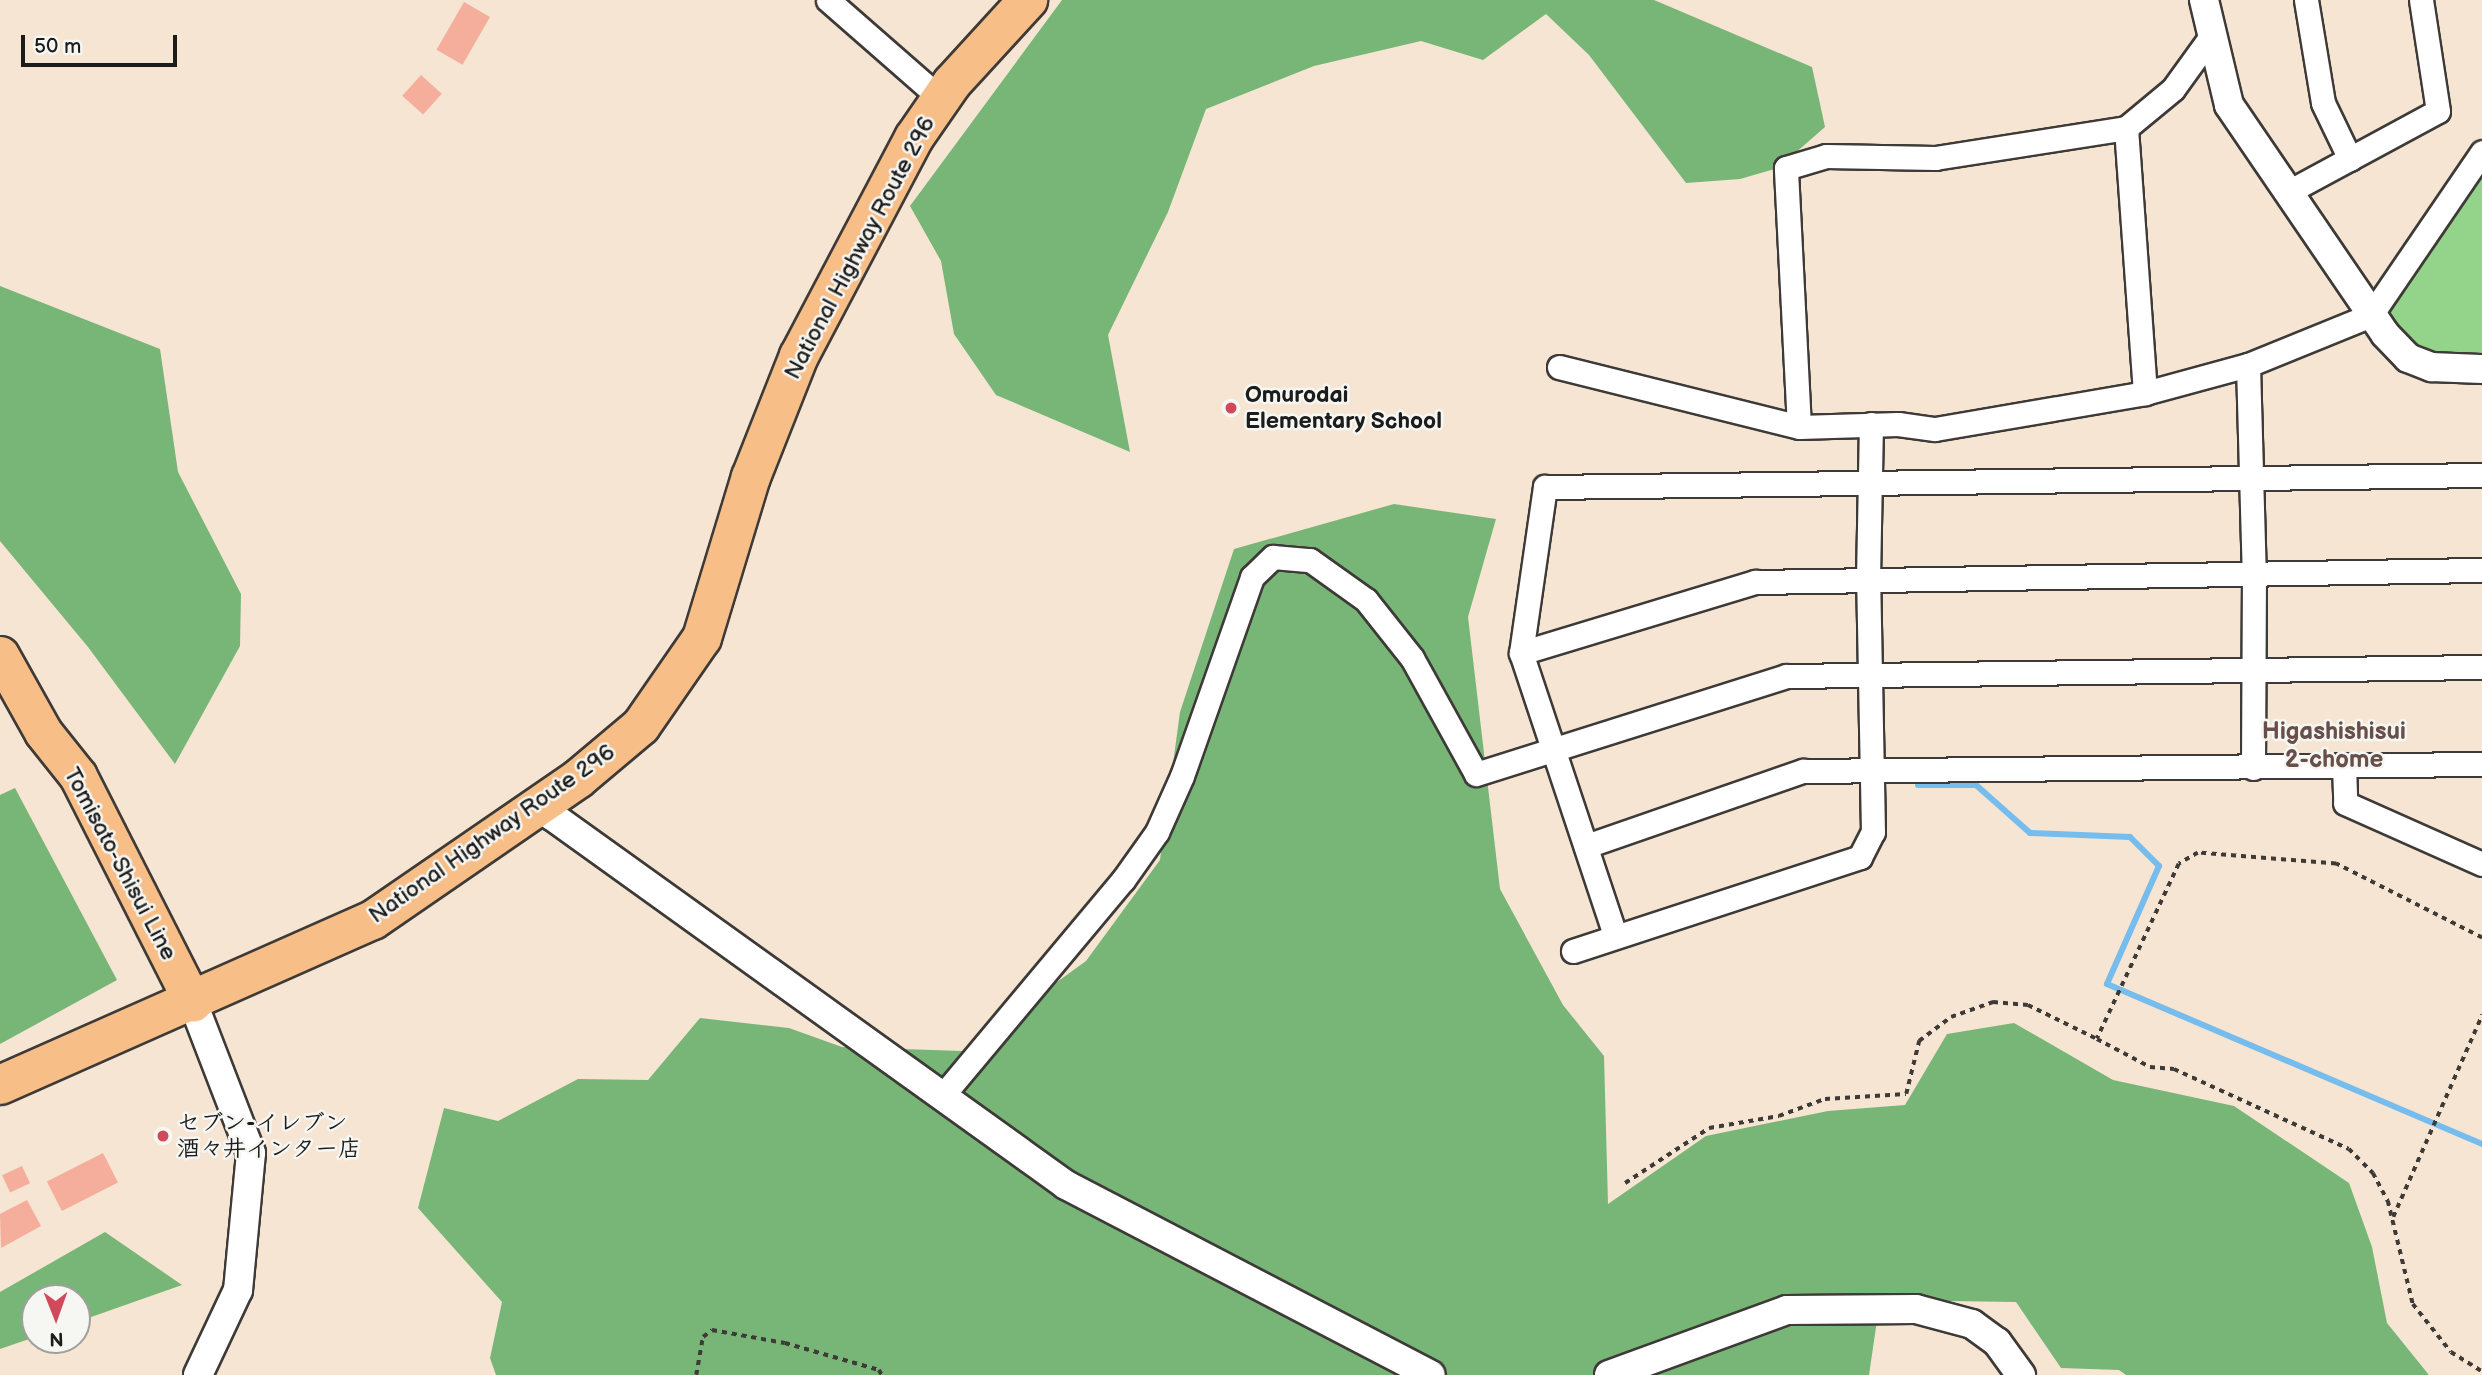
<!DOCTYPE html>
<html>
<head>
<meta charset="utf-8">
<style>
  body { margin:0 }
  #map { position:relative; width:2482px; height:1375px; overflow:hidden; background:#f5e5d2; font-family:"Balsamiq Sans","Klee One",sans-serif }
  div>[style] { position:absolute }
  .green>* { inset:0; background:#94d48a }
  .forest>* { inset:0; background:#77b676 }
  .stream>* { height:6px; margin:-3px; padding:0 3px; transform-origin:3px; border-radius:3px; background:#76bced }
  .building>* { inset:0; background:#f5ad9c; transform-origin:0 0 }
  .path>* { height:3.5px; margin-top:-1.75px; transform-origin:0; background:repeating-linear-gradient(90deg,#3d3a37 0 5px,transparent 0 10px) }
  .roads { filter:drop-shadow(2px 0 #3d3a37) drop-shadow(-2px 0 #3d3a37) drop-shadow(0 2px #3d3a37) drop-shadow(0 -2px #3d3a37) }
  .minor>* { height:23px; margin:-11.5px; padding:0 11.5px; transform-origin:11.5px; border-radius:11.5px; background:#fff }
  .tertiary>* { height:28px; margin:-14px; padding:0 14px; transform-origin:14px; border-radius:14px; background:#fff }
  .primary>* { height:37px; margin:-18.5px; padding:0 18.5px; transform-origin:18.5px; border-radius:18.5px; background:#f7be88 }
  .trunk>* { height:38px; margin:-19px; padding:0 19px; transform-origin:19px; border-radius:19px; background:#f7be88 }
  .dots>* { width:19px; height:19px; translate:-50% -50%; box-sizing:border-box; border:4px solid #f6f6f2; border-radius:50% }
  span { translate:-50% -50%; white-space:nowrap; text-align:center; line-height:1.15; -webkit-text-stroke:5px #f6f6f2; paint-order:stroke }
  .street-label { font-size:23px; color:#1c1c1c }
  .poi-label { font-size:23px; color:#1c1c1c; font-weight:700 }
  .left { translate:0 -50%; text-align:left }
  .neighbourhood-label { font-size:24px; color:#684f49; font-weight:700 }
  .north { position:absolute; left:21px; top:1284px; width:70px; height:70px; box-sizing:border-box; background:#f6f6f2; border:2px solid #9f9f9c; border-radius:50%; rotate:179deg; font-size:19px; font-weight:700; line-height:28px; text-align:center; color:#1c1c1c }
  .north::after { content:''; display:block; margin:auto; width:24px; height:32px; background:#d1495b; clip-path:polygon(50% 0,100% 100%,50% 72%,0 100%) }
  .scale { position:absolute; left:21px; top:35px; width:156px; height:32px; box-sizing:border-box; border:4px solid #1c1c1c; border-top:0; padding-left:9px; font-size:21px; line-height:24px; white-space:nowrap; color:#1c1c1c; -webkit-text-stroke:5px #f6f6f2; paint-order:stroke }
</style>
</head>
<body>
<div id="map">
  <div class="green">
    <div style="clip-path:polygon(2472px 167px,2482px 177px,2482px 361px,2440px 366px,2371px 315px)"></div>
  </div>
  <div class="forest">
    <div style="clip-path:polygon(1062px 0,1654px 0,1812px 67px,1825px 127px,1778px 168px,1740px 179px,1686px 183px,1589px 55px,1546px 14px,1483px 60px,1421px 41px,1314px 66px,1206px 109px,1168px 212px,1108px 335px,1130px 452px,996px 395px,954px 334px,941px 261px,910px 206px)"></div>
    <div style="clip-path:polygon(0 286px,160px 349px,178px 472px,241px 594px,240px 646px,175px 764px,88px 647px,0 541px)"></div>
    <div style="clip-path:polygon(1394px 504px,1496px 519px,1468px 617px,1500px 889px,1563px 1005px,1604px 1056px,1608px 1204px,1706px 1136px,1828px 1111px,1905px 1105px,1947px 1034px,2014px 1023px,2113px 1080px,2234px 1106px,2349px 1183px,2372px 1247px,2387px 1323px,2429px 1375px,2126px 1375px,2119px 1370px,2061px 1368px,2016px 1302px,1880px 1300px,1869px 1375px,496px 1375px,490px 1358px,502px 1302px,418px 1208px,444px 1108px,498px 1121px,578px 1079px,648px 1080px,700px 1018px,789px 1028px,842px 1047px,962px 1051px,1086px 961px,1160px 860px,1180px 712px,1234px 549px)"></div>
    <div style="clip-path:polygon(15px 788px,117px 980px,0 1044px,0 795px)"></div>
    <div style="clip-path:polygon(105px 1232px,182px 1285px,77px 1322px,77px 1298px,35px 1298px,35px 1337px,0 1349px,0 1292px)"></div>
  </div>
  <div class="stream">
    <div style="left:1918px;top:785px;width:58px"></div>
    <div style="left:1976px;top:785px;width:72px;rotate:41.6deg"></div>
    <div style="left:2030px;top:833px;width:100px;rotate:2.3deg"></div>
    <div style="left:2130px;top:837px;width:41px;rotate:45deg"></div>
    <div style="left:2159px;top:866px;width:129px;rotate:113.8deg"></div>
    <div style="left:2107px;top:984px;width:408px;rotate:23.1deg"></div>
  </div>
  <div class="building">
    <div style="left:464px;top:2px;width:30px;height:55px;rotate:30deg"></div>
    <div style="left:421px;top:75px;width:28px;height:28px;rotate:42deg"></div>
    <div style="left:103px;top:1153px;width:33px;height:63px;rotate:63deg"></div>
    <div style="left:22px;top:1166px;width:19px;height:22px;rotate:65deg"></div>
    <div style="clip-path:polygon(27px 1200px,41px 1226px,1px 1248px,0 1214px)"></div>
  </div>
  <div class="path">
    <div style="left:2482px;top:938px;width:164px;rotate:-153.1deg"></div>
    <div style="left:2336px;top:864px;width:138px;rotate:-175.4deg"></div>
    <div style="left:2198px;top:853px;width:22px;rotate:150deg"></div>
    <div style="left:2179px;top:864px;width:193px;rotate:115.1deg"></div>
    <div style="left:2097px;top:1039px;width:60px;rotate:27.8deg"></div>
    <div style="left:2150px;top:1067px;width:24px;rotate:5deg"></div>
    <div style="left:2174px;top:1069px;width:192px;rotate:24.6deg"></div>
    <div style="left:2349px;top:1149px;width:34px;rotate:45deg"></div>
    <div style="left:2373px;top:1173px;width:32px;rotate:62deg"></div>
    <div style="left:2388px;top:1201px;width:106px;rotate:76.4deg"></div>
    <div style="left:2413px;top:1304px;width:61px;rotate:51.6deg"></div>
    <div style="left:2451px;top:1352px;width:36px;rotate:32deg"></div>
    <div style="left:1625px;top:1183px;width:100px;rotate:-33.2deg"></div>
    <div style="left:1709px;top:1128px;width:71px;rotate:-9.7deg"></div>
    <div style="left:1779px;top:1116px;width:49px;rotate:-20.3deg"></div>
    <div style="left:1825px;top:1099px;width:81px;rotate:-3.5deg"></div>
    <div style="left:1906px;top:1094px;width:55px;rotate:-76.2deg"></div>
    <div style="left:1919px;top:1041px;width:40px;rotate:-37deg"></div>
    <div style="left:1951px;top:1017px;width:45px;rotate:-19.7deg"></div>
    <div style="left:1993px;top:1002px;width:35px;rotate:5deg"></div>
    <div style="left:2028px;top:1005px;width:77px;rotate:26.2deg"></div>
    <div style="left:2393px;top:1217px;width:221px;rotate:-66.2deg"></div>
    <div style="left:696px;top:1375px;width:39px;rotate:-80deg"></div>
    <div style="left:703px;top:1337px;width:11px;rotate:-38deg"></div>
    <div style="left:712px;top:1330px;width:74px;rotate:10.1deg"></div>
    <div style="left:785px;top:1343px;width:98px;rotate:16deg"></div>
    <div style="left:879px;top:1370px;width:6px;rotate:59deg"></div>
  </div>
  <div class="roads">
    <div class="minor">
      <div style="left:828px;top:0;width:149px;rotate:41.2deg"></div>
      <div style="left:2306px;top:0;width:104px;rotate:80.6deg"></div>
      <div style="left:2323px;top:103px;width:62px;rotate:64.3deg"></div>
      <div style="left:2126px;top:128px;width:266px;rotate:85.9deg"></div>
      <div style="left:2290px;top:191px;width:168px;rotate:-28.4deg"></div>
      <div style="left:2438px;top:111px;width:112px;rotate:-98.7deg"></div>
      <div style="left:2248px;top:365px;width:209px;rotate:88.4deg"></div>
      <div style="left:2254px;top:574px;width:194px;rotate:90.3deg"></div>
      <div style="left:1559px;top:367px;width:247px;rotate:14deg"></div>
      <div style="left:1799px;top:427px;width:99px;rotate:-1.7deg"></div>
      <div style="left:1898px;top:424px;width:37px;rotate:8deg"></div>
      <div style="left:1935px;top:429px;width:213px;rotate:-9.7deg"></div>
      <div style="left:2145px;top:393px;width:107px;rotate:-15.2deg"></div>
      <div style="left:2248px;top:365px;width:133px;rotate:-22.1deg"></div>
      <div style="left:2371px;top:315px;width:197px;rotate:-55.7deg"></div>
      <div style="left:1799px;top:427px;width:259px;rotate:-92.9deg"></div>
      <div style="left:1786px;top:168px;width:42px;rotate:-16.7deg"></div>
      <div style="left:1826px;top:156px;width:109px;rotate:1.1deg"></div>
      <div style="left:1935px;top:158px;width:193px;rotate:-8.9deg"></div>
      <div style="left:2126px;top:128px;width:61px;rotate:-39.7deg"></div>
      <div style="left:2173px;top:89px;width:67px;rotate:-54.2deg"></div>
      <div style="left:1521px;top:653px;width:245px;rotate:-16.9deg"></div>
      <div style="left:1755px;top:582px;width:727px;rotate:-0.95deg"></div>
      <div style="left:2344px;top:765px;width:38px;rotate:88deg"></div>
      <div style="left:2345px;top:803px;width:150px;rotate:24deg"></div>
      <div style="left:1586px;top:846px;width:230px;rotate:-19.1deg"></div>
      <div style="left:1803px;top:771px;width:679px;rotate:-0.59deg"></div>
      <div style="left:1615px;top:935px;width:297px;rotate:-108.4deg"></div>
      <div style="left:1521px;top:653px;width:168px;rotate:-81.8deg"></div>
      <div style="left:1545px;top:487px;width:937px;rotate:-0.73deg"></div>
      <div style="left:1573px;top:951px;width:302px;rotate:-18.1deg"></div>
      <div style="left:1860px;top:857px;width:28px;rotate:-63deg"></div>
      <div style="left:1873px;top:832px;width:253px;rotate:-91.1deg"></div>
      <div style="left:1868px;top:579px;width:155px;rotate:-88.9deg"></div>
      <div style="left:943px;top:1095px;width:280px;rotate:-50.1deg"></div>
      <div style="left:1123px;top:880px;width:59px;rotate:-54.7deg"></div>
      <div style="left:1157px;top:832px;width:61px;rotate:-65.9deg"></div>
      <div style="left:1182px;top:776px;width:211px;rotate:-70.6deg"></div>
      <div style="left:1252px;top:577px;width:29px;rotate:-44deg"></div>
      <div style="left:1273px;top:557px;width:37px;rotate:5deg"></div>
      <div style="left:1310px;top:560px;width:69px;rotate:35.5deg"></div>
      <div style="left:1366px;top:600px;width:74px;rotate:51.6deg"></div>
      <div style="left:1412px;top:658px;width:132px;rotate:61.1deg"></div>
      <div style="left:1476px;top:774px;width:325px;rotate:-17.5deg"></div>
      <div style="left:1786px;top:676px;width:696px;rotate:-0.74deg"></div>
    </div>
    <div class="tertiary">
      <div style="left:2204px;top:0;width:108px;rotate:76.6deg"></div>
      <div style="left:2229px;top:105px;width:277px;rotate:55.7deg"></div>
      <div style="left:2385px;top:334px;width:33px;rotate:46deg"></div>
      <div style="left:2408px;top:358px;width:26px;rotate:21deg"></div>
      <div style="left:2432px;top:367px;width:50px;rotate:2.3deg"></div>
      <div style="left:541px;top:803px;width:17px;rotate:50deg"></div>
      <div style="left:552px;top:816px;width:633px;rotate:35.67deg"></div>
      <div style="left:1066px;top:1185px;width:411px;rotate:27.5deg"></div>
      <div style="left:193px;top:1003px;width:161px;rotate:68.9deg"></div>
      <div style="left:251px;top:1153px;width:138px;rotate:95.4deg"></div>
      <div style="left:238px;top:1290px;width:94px;rotate:115.2deg"></div>
      <div style="left:1609px;top:1375px;width:189px;rotate:-20.1deg"></div>
      <div style="left:1787px;top:1310px;width:129px;rotate:-0.4deg"></div>
      <div style="left:1916px;top:1309px;width:58px;rotate:15deg"></div>
      <div style="left:1972px;top:1324px;width:31px;rotate:36deg"></div>
      <div style="left:1997px;top:1342px;width:41px;rotate:54deg"></div>
    </div>
    <div class="primary">
      <div style="left:0;top:655px;width:88px;rotate:60.8deg"></div>
      <div style="left:43px;top:732px;width:56px;rotate:51.5deg"></div>
      <div style="left:78px;top:776px;width:254px;rotate:63.1deg"></div>
    </div>
    <div class="trunk">
      <div style="left:0;top:1085px;width:408px;rotate:-23.9deg"></div>
      <div style="left:373px;top:920px;width:249px;rotate:-34.5deg"></div>
      <div style="left:578px;top:779px;width:82px;rotate:-40.1deg"></div>
      <div style="left:641px;top:726px;width:107px;rotate:-55.3deg"></div>
      <div style="left:702px;top:638px;width:168px;rotate:-73.1deg"></div>
      <div style="left:751px;top:477px;width:130px;rotate:-68.4deg"></div>
      <div style="left:799px;top:356px;width:246px;rotate:-62.2deg"></div>
      <div style="left:914px;top:138px;width:67px;rotate:-55.4deg"></div>
      <div style="left:952px;top:83px;width:113px;rotate:-47.5deg"></div>
    </div>
  </div>
  <div class="dots">
    <div style="left:1231px;top:408px;background:#d1495b"></div>
    <div style="left:163px;top:1136px;background:#d1495b"></div>
  </div>
  <div class="street-label">
    <span style="left:860px;top:248px;rotate:-62deg">National Highway Route 296</span>
    <span style="left:492px;top:834px;rotate:-35deg">National Highway Route 296</span>
    <span style="left:120px;top:864px;rotate:62deg">Tomisato-Shisui Line</span>
  </div>
  <div class="poi-label">
    <span class="left" style="left:1245px;top:408px">Omurodai<br>Elementary School</span>
    <span class="left" style="left:177px;top:1136px">セブン-イレブン<br>酒々井インター店</span>
  </div>
  <div class="neighbourhood-label">
    <span style="left:2334px;top:746px">Higashishisui<br>2-chome</span>
  </div>
  <div class="north">N</div>
  <div class="scale">50 m</div>
</div>
</body>
</html>
